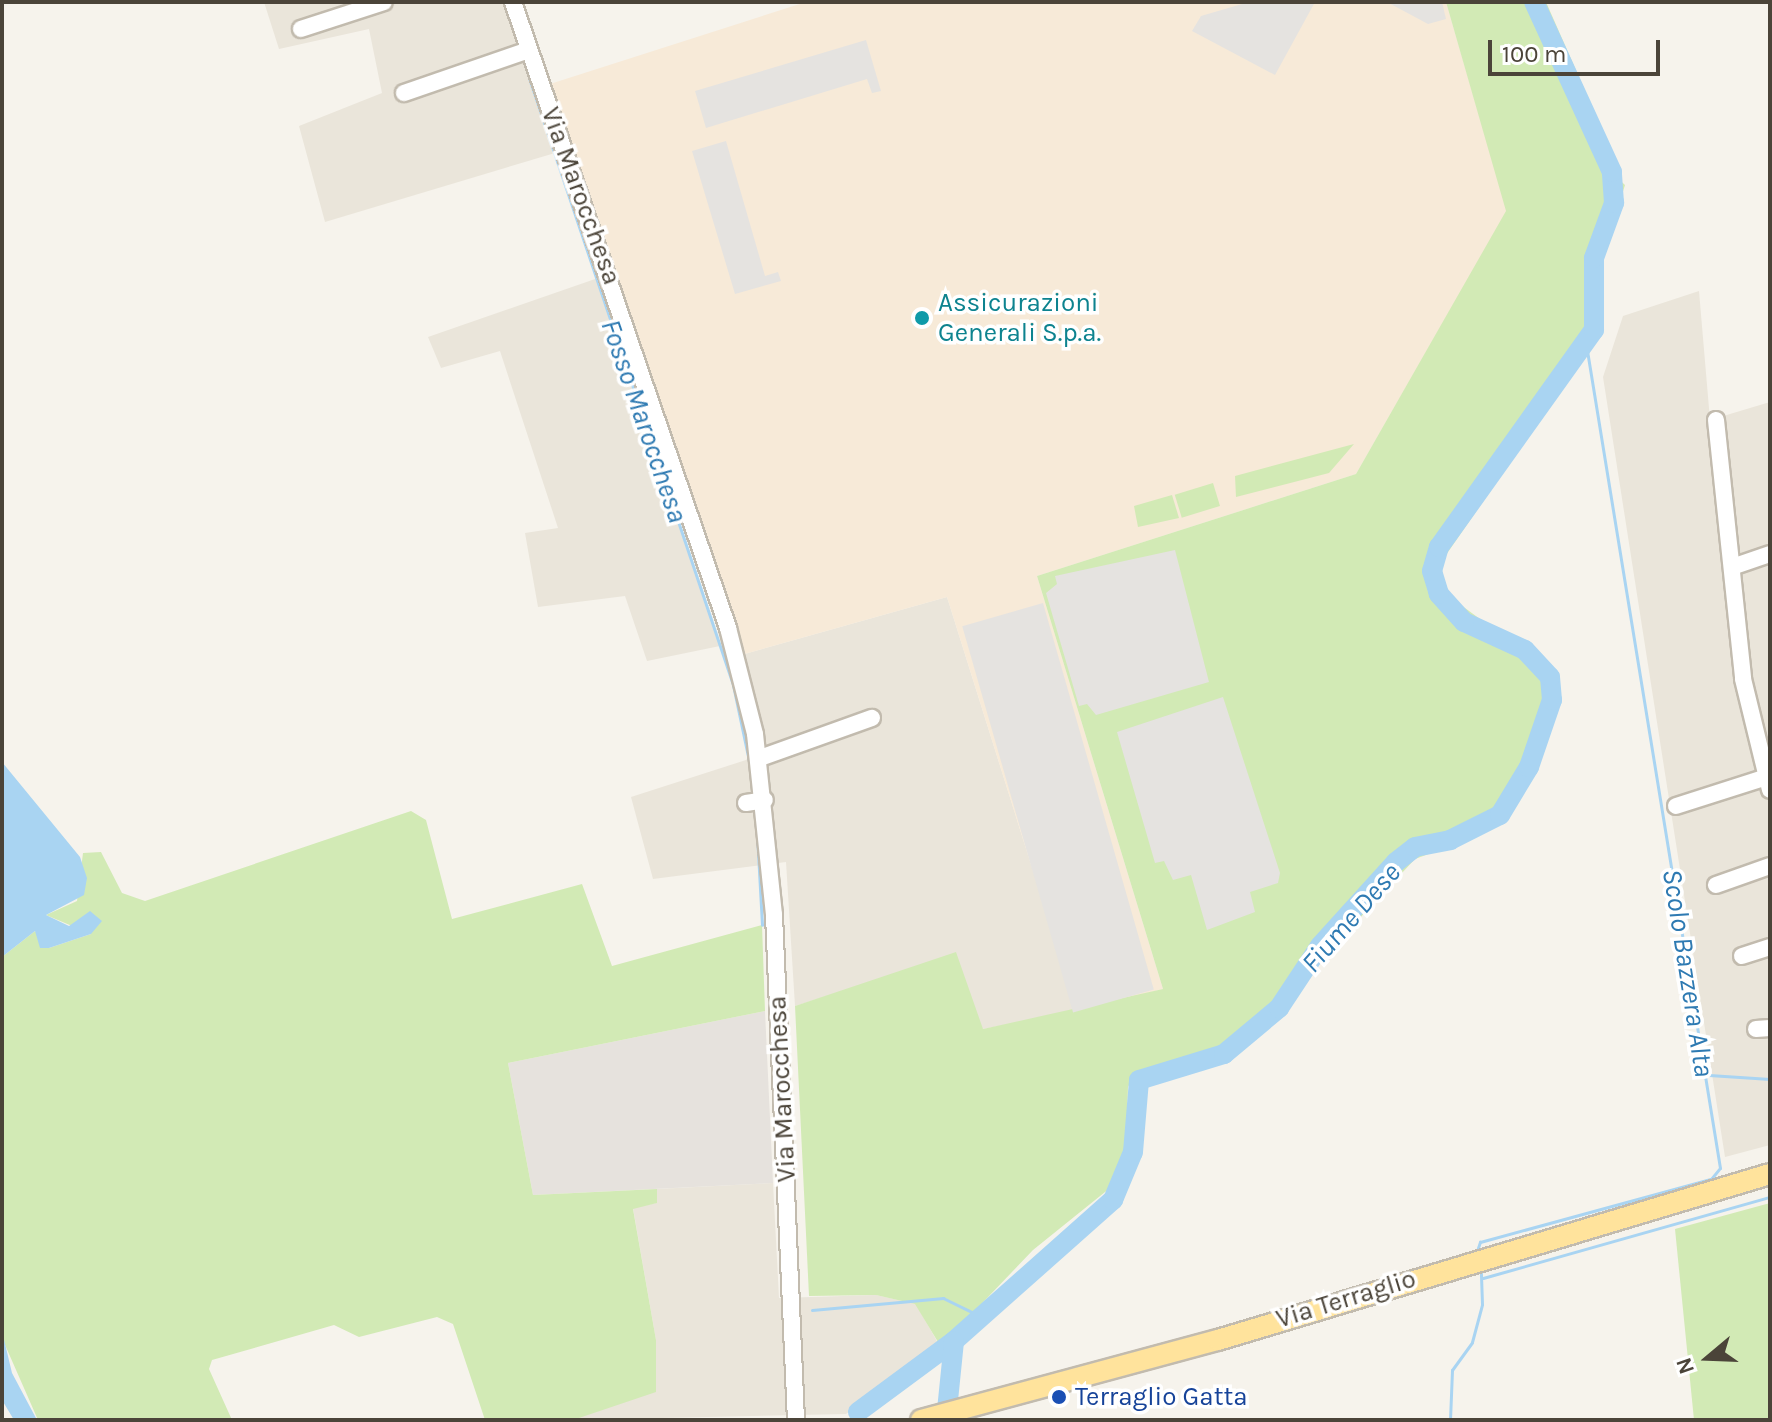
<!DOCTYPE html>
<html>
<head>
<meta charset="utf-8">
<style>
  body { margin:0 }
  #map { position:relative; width:1772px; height:1422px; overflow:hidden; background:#f6f3ec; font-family:Karla,sans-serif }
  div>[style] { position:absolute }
  .residential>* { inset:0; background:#eae5da }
  .commercial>* { inset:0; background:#f7ead8 }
  .industrial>* { inset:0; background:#e6e2dd }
  .green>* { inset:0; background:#d2eab5; transform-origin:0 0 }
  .parking>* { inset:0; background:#e5e3e0; transform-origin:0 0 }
  .water>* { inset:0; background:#a9d4f2 }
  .stream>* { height:3px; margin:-1.5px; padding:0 1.5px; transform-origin:1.5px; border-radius:1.5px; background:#a9d4f2 }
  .river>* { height:20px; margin:-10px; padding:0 10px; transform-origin:10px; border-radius:10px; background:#a9d4f2 }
  .roads { filter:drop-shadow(2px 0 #c2bbae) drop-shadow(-2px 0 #c2bbae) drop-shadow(0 2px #c2bbae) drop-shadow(0 -2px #c2bbae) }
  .minor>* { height:16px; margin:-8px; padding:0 8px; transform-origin:8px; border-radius:8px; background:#fff }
  .major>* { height:20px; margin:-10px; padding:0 10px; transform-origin:10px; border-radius:10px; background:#ffe39c }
  .dots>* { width:22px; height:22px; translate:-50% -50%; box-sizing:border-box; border:4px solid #fff; border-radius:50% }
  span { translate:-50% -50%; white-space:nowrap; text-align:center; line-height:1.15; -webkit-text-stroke:7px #fff; paint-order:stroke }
  .street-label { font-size:26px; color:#4b4439 }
  .culture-label { font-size:26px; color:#0d838f }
  .left { translate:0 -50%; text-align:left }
  .transit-label { font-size:26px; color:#164399 }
  .water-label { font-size:28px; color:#2e7ab2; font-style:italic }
  .frame { position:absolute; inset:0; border:4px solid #4b4439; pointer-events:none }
  .north { position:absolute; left:1668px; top:1318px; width:80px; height:80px; -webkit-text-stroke:6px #fff; paint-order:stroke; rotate:251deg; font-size:22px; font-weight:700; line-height:32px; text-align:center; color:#4b4439 }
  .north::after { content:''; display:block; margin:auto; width:28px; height:36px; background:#4b4439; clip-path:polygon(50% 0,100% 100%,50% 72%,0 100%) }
  .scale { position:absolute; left:1488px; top:40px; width:172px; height:36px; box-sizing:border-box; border:4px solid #4b4439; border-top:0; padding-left:10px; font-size:24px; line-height:28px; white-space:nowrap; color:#4b4439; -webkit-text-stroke:6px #fff; paint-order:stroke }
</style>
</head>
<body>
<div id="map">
  <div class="residential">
    <div style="clip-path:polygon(264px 2px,504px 2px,555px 153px,325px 222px,299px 126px,382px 93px,369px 29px,279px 49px)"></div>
    <div style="clip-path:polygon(598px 278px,717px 635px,720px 646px,647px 661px,625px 596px,538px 607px,525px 533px,558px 528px,500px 351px,441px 368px,428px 337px)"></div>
    <div style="clip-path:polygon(1699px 291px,1710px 420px,1770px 402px,1770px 1145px,1725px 1157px,1603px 377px,1623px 316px)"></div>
    <div style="clip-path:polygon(947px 597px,1077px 1011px,983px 1029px,856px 987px,795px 1006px,786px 862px,653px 879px,631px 797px,746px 760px,765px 743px,741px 655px)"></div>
    <div style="clip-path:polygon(773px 1183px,779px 1298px,876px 1295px,916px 1304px,938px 1343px,846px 1414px,571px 1420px,656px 1391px,656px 1340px,633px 1208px,656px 1203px,657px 1189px)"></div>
  </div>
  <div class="commercial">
    <div style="clip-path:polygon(806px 2px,1446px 2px,1507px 211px,1356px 474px,1037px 576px,1163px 989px,1077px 1011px,947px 597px,741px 655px,550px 84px)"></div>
  </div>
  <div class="industrial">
    <div style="clip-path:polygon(765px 1011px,773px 1183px,533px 1195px,508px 1063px)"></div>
  </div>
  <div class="green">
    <div style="clip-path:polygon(1446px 2px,1546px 2px,1619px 168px,1612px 173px,1625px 185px,1599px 268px,1597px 337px,1439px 565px,1450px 597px,1555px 674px,1558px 701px,1538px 766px,1511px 814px,1475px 837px,1415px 859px,1302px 980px,1223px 1046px,1199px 1061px,1136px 1072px,1128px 1087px,1126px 1147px,1110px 1188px,1033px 1250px,947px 1340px,853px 1406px,938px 1342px,915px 1304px,876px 1295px,809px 1296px,795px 1006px,956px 952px,983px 1029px,1163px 989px,1037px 576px,1356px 474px,1506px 211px)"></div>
    <div style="clip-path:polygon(1354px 444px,1329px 473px,1236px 497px,1235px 476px)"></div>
    <div style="left:1213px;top:483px;width:24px;height:40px;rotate:73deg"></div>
    <div style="clip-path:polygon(1172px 495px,1179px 518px,1138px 527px,1134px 506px)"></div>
    <div style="clip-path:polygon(411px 811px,426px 820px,452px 919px,582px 884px,612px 966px,762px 925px,765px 1011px,508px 1063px,533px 1195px,657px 1189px,657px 1203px,633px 1209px,656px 1340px,656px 1392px,576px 1419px,485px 1420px,453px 1324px,437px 1317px,359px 1337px,334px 1325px,212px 1360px,209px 1369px,232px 1420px,38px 1420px,2px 1338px,2px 957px,35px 931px,49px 948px,91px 934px,46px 915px,77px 901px,83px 853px,101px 852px,122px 893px,145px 901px)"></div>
    <div style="clip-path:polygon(1770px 1203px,1770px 1420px,1694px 1420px,1675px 1229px)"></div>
  </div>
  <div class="parking">
    <div style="clip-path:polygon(1249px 2px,1315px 2px,1275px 75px,1192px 31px,1201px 16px)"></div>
    <div style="clip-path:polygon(1387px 2px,1442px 2px,1446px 19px,1428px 24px)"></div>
    <div style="clip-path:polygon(866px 40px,881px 91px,872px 93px,867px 79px,706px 128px,695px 91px)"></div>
    <div style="clip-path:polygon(726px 141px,765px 276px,778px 272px,781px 281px,735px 294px,692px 151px)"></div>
    <div style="clip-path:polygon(1175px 550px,1209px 682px,1096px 715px,1087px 704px,1079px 706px,1046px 593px,1057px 584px,1055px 576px)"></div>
    <div style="left:1043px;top:603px;width:402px;height:84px;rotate:74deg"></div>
    <div style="clip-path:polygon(1223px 697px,1280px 873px,1278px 883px,1250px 892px,1255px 912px,1207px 930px,1191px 875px,1173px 880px,1164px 861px,1155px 863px,1117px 732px)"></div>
  </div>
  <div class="water">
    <div style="clip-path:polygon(2px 762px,80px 857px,87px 878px,84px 895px,46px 915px,69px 926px,90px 911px,102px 921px,91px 934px,49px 948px,40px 948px,35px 931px,2px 957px)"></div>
    <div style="clip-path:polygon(2px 1331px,12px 1373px,37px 1420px,14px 1420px,2px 1400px)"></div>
  </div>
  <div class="stream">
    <div style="left:529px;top:78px;width:640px;rotate:71.42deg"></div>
    <div style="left:733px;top:685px;width:83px;rotate:78.1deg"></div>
    <div style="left:756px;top:817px;width:108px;rotate:86.8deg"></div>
    <div style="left:1709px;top:1075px;width:61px;rotate:3.8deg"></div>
    <div style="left:1476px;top:1254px;width:13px;rotate:-72deg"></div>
    <div style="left:1480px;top:1242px;width:239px;rotate:-15.3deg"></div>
    <div style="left:1711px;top:1179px;width:14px;rotate:-51deg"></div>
    <div style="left:1720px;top:1168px;width:835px;rotate:-99.24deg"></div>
    <div style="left:1483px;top:1278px;width:298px;rotate:-15.8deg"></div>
    <div style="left:812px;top:1310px;width:132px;rotate:-5.2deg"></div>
    <div style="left:943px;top:1298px;width:39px;rotate:26deg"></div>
    <div style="left:1450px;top:1420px;width:50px;rotate:-87.7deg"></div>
    <div style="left:1452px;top:1370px;width:34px;rotate:-54deg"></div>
    <div style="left:1472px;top:1342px;width:39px;rotate:-75deg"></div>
    <div style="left:1482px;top:1304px;width:35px;rotate:-92deg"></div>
  </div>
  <div class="river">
    <div style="left:858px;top:1412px;width:119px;rotate:-36.5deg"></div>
    <div style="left:954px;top:1341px;width:213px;rotate:-41.6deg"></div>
    <div style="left:1113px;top:1200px;width:52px;rotate:-67.4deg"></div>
    <div style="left:1133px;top:1152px;width:72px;rotate:-85.2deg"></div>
    <div style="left:1139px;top:1080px;width:89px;rotate:-17deg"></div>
    <div style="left:1224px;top:1054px;width:72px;rotate:-39.9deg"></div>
    <div style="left:1279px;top:1008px;width:74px;rotate:-56.5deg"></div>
    <div style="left:1320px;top:946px;width:113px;rotate:-47.9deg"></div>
    <div style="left:1396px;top:862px;width:24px;rotate:-38deg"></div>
    <div style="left:1415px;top:847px;width:36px;rotate:-11deg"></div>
    <div style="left:1450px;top:840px;width:56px;rotate:-26.6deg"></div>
    <div style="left:1500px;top:815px;width:56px;rotate:-58.9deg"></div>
    <div style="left:1529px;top:767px;width:71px;rotate:-71.1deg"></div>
    <div style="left:1552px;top:700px;width:23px;rotate:-95deg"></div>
    <div style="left:1550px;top:677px;width:37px;rotate:-133deg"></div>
    <div style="left:1525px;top:650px;width:67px;rotate:-155.3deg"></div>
    <div style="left:1464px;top:622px;width:38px;rotate:-132deg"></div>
    <div style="left:1439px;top:594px;width:24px;rotate:-107deg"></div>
    <div style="left:1432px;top:571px;width:25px;rotate:-74deg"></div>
    <div style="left:1439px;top:547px;width:267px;rotate:-54.5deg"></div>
    <div style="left:1594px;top:330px;width:72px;rotate:-90deg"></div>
    <div style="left:1594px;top:258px;width:59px;rotate:-70deg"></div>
    <div style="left:1614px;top:203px;width:31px;rotate:-94deg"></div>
    <div style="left:1612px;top:172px;width:187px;rotate:-114.6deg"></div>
    <div style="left:946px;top:1420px;width:79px;rotate:-84.2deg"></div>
  </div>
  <div class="roads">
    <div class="minor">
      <div style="left:513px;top:2px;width:662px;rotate:71.04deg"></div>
      <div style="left:728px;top:628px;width:109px;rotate:75.7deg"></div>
      <div style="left:755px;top:734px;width:182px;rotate:84deg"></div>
      <div style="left:774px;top:915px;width:505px;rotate:87.51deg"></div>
      <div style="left:301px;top:29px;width:87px;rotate:-18deg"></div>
      <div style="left:404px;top:93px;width:132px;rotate:-19deg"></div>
      <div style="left:1716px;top:420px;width:260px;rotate:84deg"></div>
      <div style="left:1743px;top:679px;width:114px;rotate:76.3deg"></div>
      <div style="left:1732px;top:567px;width:40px;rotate:-18.9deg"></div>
      <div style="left:760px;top:758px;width:119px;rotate:-19.7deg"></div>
      <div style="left:746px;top:803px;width:19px;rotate:-9deg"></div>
      <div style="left:1676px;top:806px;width:99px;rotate:-17.7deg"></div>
      <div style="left:1716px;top:885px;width:57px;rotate:-19.4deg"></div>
      <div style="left:1742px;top:956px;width:29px;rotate:-18deg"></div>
      <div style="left:1756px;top:1029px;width:14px;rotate:-4deg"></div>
    </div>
    <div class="major">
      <div style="left:921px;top:1420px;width:308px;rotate:-15.1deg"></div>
      <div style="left:1218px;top:1340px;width:576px;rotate:-16.74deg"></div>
    </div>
  </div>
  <div class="dots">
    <div style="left:922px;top:318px;background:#0f9aa8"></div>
    <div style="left:1059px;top:1397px;background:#1a4fb4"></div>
  </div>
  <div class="street-label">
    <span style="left:581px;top:196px;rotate:70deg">Via Marocchesa</span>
    <span style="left:782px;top:1089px;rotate:-93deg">Via Marocchesa</span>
    <span style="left:1346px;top:1299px;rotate:-17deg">Via Terraglio</span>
  </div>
  <div class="culture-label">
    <span class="left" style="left:938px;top:318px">Assicurazioni<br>Generali S.p.a.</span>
  </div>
  <div class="transit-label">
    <span class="left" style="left:1075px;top:1397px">Terraglio Gatta</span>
  </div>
  <div class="water-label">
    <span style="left:644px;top:421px;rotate:71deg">Fosso Marocchesa</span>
    <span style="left:1351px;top:918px;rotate:-49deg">Fiume Dese</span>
    <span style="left:1688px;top:973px;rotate:81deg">Scolo Bazzera Alta</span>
  </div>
  <div class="frame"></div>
  <div class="north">N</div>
  <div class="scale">100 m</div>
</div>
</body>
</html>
